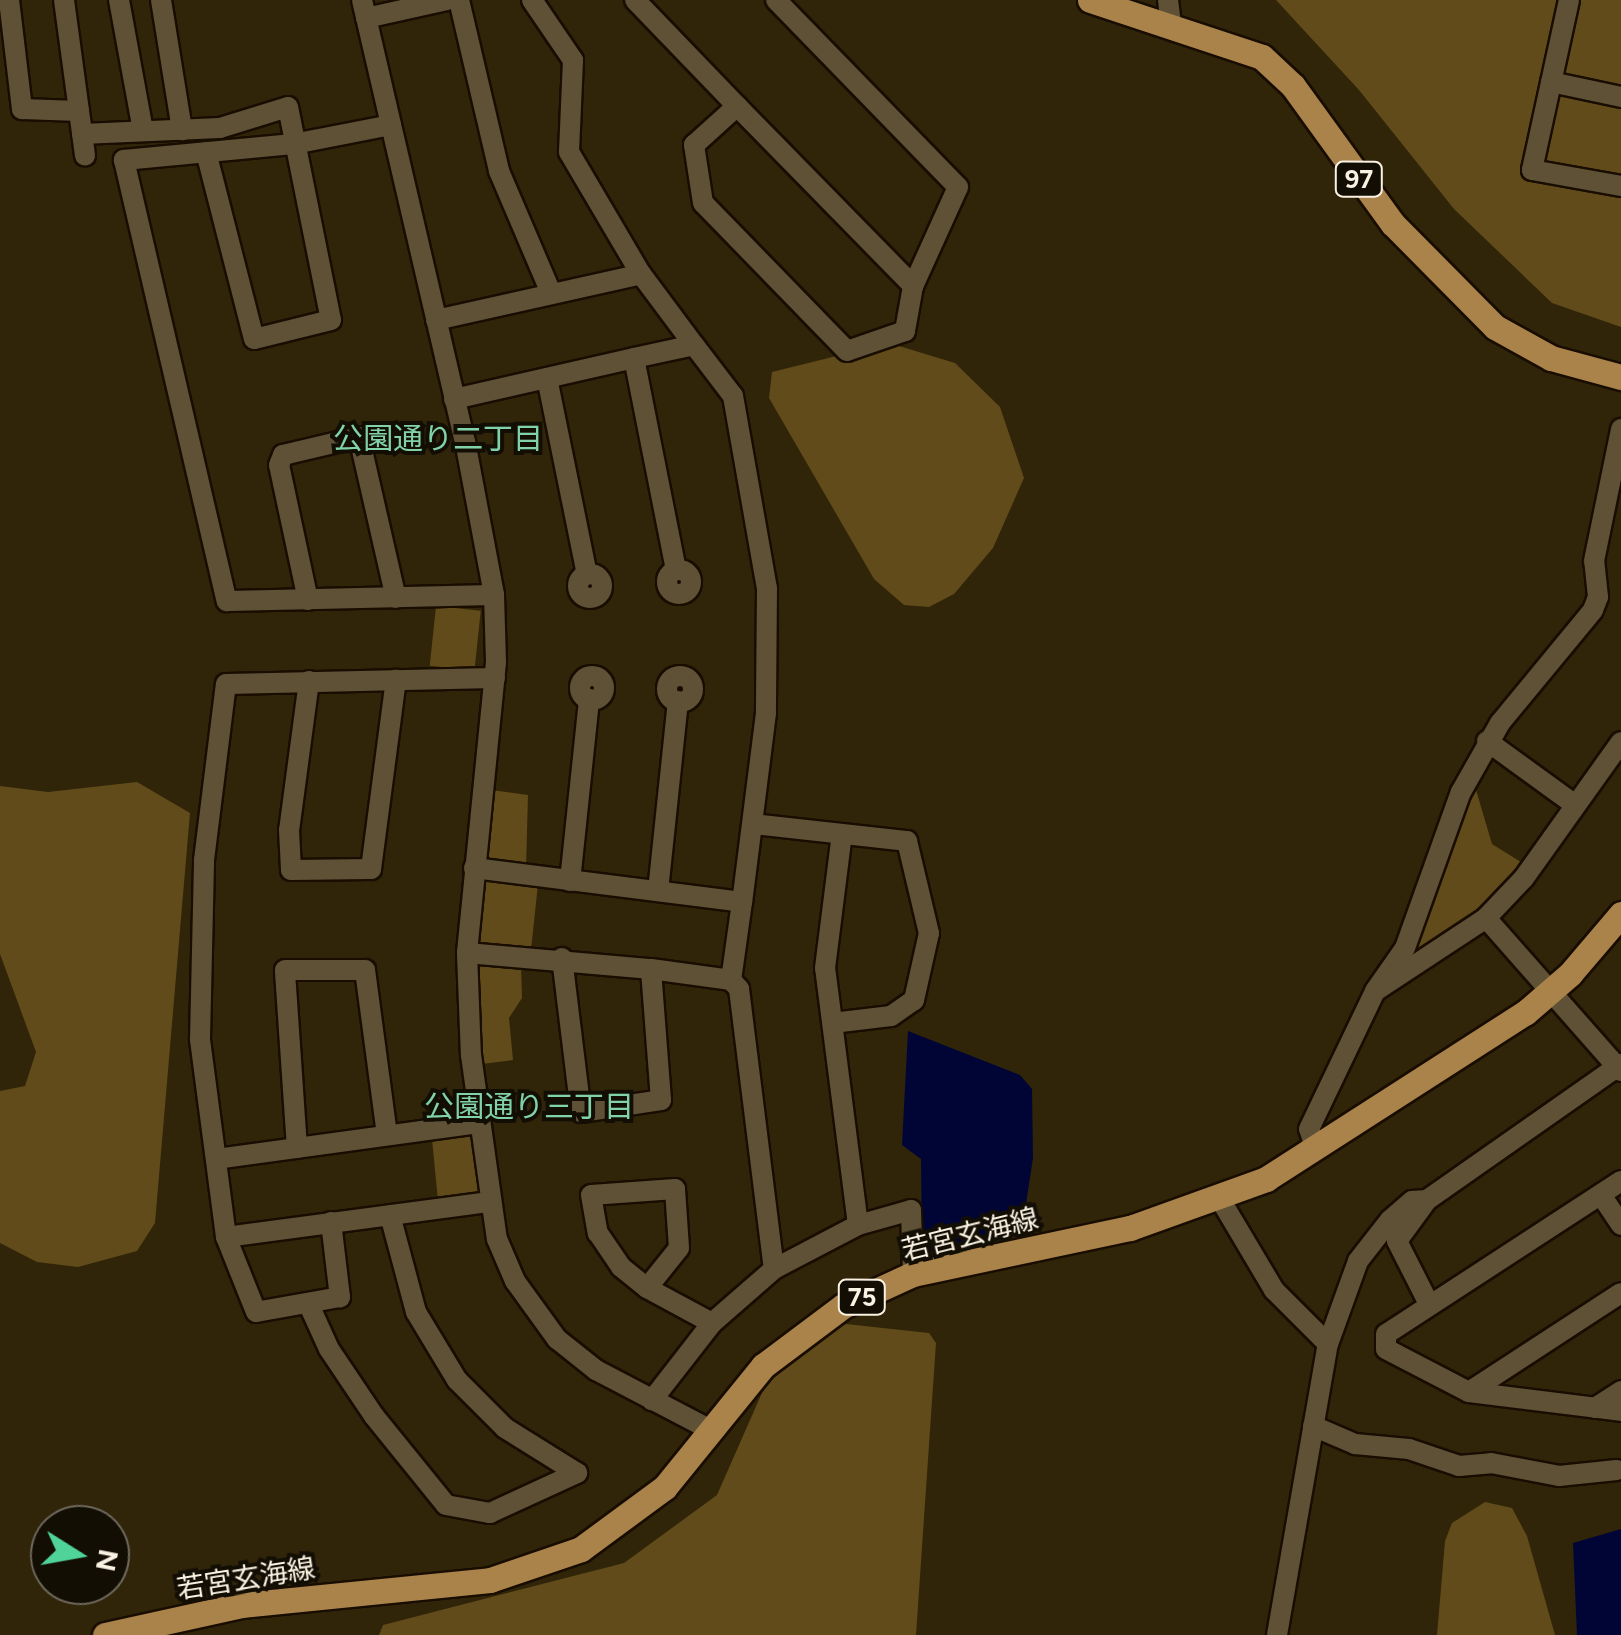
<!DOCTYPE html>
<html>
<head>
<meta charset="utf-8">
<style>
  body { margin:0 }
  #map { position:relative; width:1621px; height:1635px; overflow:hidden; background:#302409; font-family:Figtree,"Noto Sans JP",sans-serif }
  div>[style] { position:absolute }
  .green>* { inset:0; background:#614b1a; transform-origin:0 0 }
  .water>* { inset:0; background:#000535 }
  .roads { filter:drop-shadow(2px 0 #180d00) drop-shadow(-2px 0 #180d00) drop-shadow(0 2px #180d00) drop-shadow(0 -2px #180d00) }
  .minor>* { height:20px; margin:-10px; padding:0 10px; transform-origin:10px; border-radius:10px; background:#5e5136 }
  .minor>.ring { margin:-10px; padding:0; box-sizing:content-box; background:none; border:20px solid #5e5136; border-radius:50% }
  .major>* { height:25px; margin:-12.5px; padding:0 12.5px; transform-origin:12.5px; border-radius:12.5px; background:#aa834b }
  span { translate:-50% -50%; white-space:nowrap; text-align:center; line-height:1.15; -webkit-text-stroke:8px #130e04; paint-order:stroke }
  .shield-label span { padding:2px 8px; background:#130e04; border:2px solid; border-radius:8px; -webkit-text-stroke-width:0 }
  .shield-label { font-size:25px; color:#f9f1e2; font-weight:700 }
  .street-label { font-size:28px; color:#f9f1e2 }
  .neighbourhood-label { font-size:30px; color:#81d2a8 }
  .north { position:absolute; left:30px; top:1505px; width:100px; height:100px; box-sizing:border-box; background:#130e04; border:2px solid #6f695d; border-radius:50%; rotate:101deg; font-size:28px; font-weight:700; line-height:40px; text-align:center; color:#f9f1e2 }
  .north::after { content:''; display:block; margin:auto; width:35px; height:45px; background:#50d398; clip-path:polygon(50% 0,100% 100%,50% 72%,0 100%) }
</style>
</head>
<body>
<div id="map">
  <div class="green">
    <div style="clip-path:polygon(1276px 0,1621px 0,1621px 327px,1552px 303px,1454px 209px,1359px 90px)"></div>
    <div style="clip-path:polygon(889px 343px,955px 363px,1000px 407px,1024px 478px,993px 548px,954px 594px,929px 607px,904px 605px,874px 579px,769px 398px,772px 372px)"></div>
    <div style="left:436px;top:606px;width:45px;height:60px;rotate:6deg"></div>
    <div style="clip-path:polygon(137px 782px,190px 813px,155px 1223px,137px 1251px,78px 1267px,37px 1262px,0 1243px,0 1091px,25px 1086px,36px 1052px,0 954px,0 786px,48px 792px)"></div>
    <div style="clip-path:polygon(1474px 783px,1492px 844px,1527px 866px,1475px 920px,1426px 952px,1411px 950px)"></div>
    <div style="clip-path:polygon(491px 790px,528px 795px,526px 869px,484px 857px)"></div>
    <div style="clip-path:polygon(487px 878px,538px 884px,531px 950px,482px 949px,476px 943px,480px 884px)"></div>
    <div style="clip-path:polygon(484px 962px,521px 964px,522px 998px,509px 1018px,513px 1060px,482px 1064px,476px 1015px,477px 967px)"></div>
    <div style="clip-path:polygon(466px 1133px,475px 1141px,482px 1188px,476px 1198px,438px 1201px,432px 1139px)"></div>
    <div style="clip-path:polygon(846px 1324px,929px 1333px,936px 1343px,916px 1635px,379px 1635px,383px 1625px,624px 1563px,717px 1495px,769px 1377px,812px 1336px)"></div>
    <div style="clip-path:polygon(1485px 1502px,1512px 1508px,1527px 1536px,1555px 1635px,1437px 1635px,1445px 1541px,1452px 1523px)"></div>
  </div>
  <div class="water">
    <div style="clip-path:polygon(908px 1031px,1020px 1075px,1032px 1089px,1033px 1158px,1022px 1230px,922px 1253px,921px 1159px,902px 1145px)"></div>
    <div style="clip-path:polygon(1621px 1529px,1621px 1635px,1577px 1635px,1573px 1543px)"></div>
  </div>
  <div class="roads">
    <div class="minor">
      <div style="left:9px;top:0;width:110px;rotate:83.2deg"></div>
      <div style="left:22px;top:109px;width:57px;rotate:2deg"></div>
      <div style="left:64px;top:0;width:157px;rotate:82.3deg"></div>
      <div style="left:119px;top:0;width:133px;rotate:79.6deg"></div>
      <div style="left:161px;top:0;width:132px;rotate:80.8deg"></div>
      <div style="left:362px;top:0;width:453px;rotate:76.9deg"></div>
      <div style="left:465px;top:441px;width:157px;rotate:79.3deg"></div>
      <div style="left:494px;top:595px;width:67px;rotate:88.3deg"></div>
      <div style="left:496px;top:662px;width:292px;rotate:95.7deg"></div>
      <div style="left:467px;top:953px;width:102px;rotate:87.8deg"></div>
      <div style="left:471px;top:1055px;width:186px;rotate:82deg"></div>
      <div style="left:497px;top:1239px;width:46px;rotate:66.8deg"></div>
      <div style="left:515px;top:1281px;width:72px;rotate:54.1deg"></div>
      <div style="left:557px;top:1339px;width:50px;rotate:38.5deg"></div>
      <div style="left:596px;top:1370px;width:130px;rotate:27.6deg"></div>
      <div style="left:459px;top:0;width:176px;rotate:76.8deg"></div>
      <div style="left:499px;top:171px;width:133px;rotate:66.9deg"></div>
      <div style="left:532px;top:0;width:73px;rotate:55.7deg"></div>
      <div style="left:573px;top:60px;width:92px;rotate:92.5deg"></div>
      <div style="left:569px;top:152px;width:142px;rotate:59.5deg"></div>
      <div style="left:635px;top:0;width:147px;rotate:46.1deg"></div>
      <div style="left:776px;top:0;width:261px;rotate:45.8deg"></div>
      <div style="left:958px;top:187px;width:109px;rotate:114.4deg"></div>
      <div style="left:913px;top:286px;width:46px;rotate:100.1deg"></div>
      <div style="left:905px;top:331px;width:61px;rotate:161deg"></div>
      <div style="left:847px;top:351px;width:206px;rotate:-134.2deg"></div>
      <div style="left:703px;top:203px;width:59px;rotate:-98.8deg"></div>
      <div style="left:694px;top:145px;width:58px;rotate:-42.2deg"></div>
      <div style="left:737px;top:106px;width:252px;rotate:45.6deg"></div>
      <div style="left:1168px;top:0;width:23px;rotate:83deg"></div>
      <div style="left:1569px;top:0;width:174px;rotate:102.3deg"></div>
      <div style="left:1532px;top:170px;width:90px;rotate:10.2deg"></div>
      <div style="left:366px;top:18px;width:83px;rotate:-12.5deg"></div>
      <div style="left:1551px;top:82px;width:72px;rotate:12.1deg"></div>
      <div style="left:391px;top:125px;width:100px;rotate:169deg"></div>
      <div style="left:293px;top:144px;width:170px;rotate:174.6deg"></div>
      <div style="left:124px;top:160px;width:453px;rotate:76.9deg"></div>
      <div style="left:227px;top:601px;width:267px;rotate:-1.3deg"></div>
      <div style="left:82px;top:134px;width:138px;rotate:-2.5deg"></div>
      <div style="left:220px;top:128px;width:71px;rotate:-17.2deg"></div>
      <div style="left:288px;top:107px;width:217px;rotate:78.6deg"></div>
      <div style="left:331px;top:320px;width:79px;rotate:166.1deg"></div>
      <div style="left:254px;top:339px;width:193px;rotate:-104.4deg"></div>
      <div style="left:436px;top:320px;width:210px;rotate:-12.6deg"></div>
      <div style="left:641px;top:274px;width:89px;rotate:53.3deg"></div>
      <div style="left:547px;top:378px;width:201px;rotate:78.5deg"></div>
      <div style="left:454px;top:399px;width:185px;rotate:-12.8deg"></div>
      <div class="ring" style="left:667px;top:570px;width:4px;height:4px"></div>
      <div style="left:676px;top:570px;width:216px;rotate:-101.2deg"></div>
      <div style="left:634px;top:358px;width:61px;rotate:-12.2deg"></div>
      <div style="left:694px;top:345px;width:64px;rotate:52.6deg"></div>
      <div style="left:733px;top:396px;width:195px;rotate:80deg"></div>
      <div style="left:767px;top:588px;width:125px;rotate:90.5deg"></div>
      <div style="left:766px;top:713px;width:191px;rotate:97.2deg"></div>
      <div class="ring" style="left:578px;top:574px;width:4px;height:4px"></div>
      <div style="left:308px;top:600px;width:138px;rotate:-102.1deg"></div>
      <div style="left:279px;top:465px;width:11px;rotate:-68deg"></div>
      <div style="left:283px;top:455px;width:78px;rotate:-13.3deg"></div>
      <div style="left:359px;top:437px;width:165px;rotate:77.1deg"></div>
      <div class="ring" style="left:667px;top:676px;width:6px;height:6px"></div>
      <div class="ring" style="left:580px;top:676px;width:4px;height:4px"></div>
      <div style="left:309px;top:681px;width:150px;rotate:97.6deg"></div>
      <div style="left:289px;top:830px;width:40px;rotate:87.1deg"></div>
      <div style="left:291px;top:870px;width:80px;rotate:-0.7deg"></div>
      <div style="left:371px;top:869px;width:191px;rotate:-82.5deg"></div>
      <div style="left:1487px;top:741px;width:109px;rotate:36deg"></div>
      <div style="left:753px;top:824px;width:155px;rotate:6.3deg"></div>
      <div style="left:907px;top:841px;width:95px;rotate:76.6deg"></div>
      <div style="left:929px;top:933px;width:69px;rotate:102.6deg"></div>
      <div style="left:914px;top:1000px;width:28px;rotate:145deg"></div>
      <div style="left:891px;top:1016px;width:59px;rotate:173.2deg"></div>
      <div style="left:474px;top:868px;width:270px;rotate:7.2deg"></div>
      <div style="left:742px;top:902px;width:79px;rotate:98deg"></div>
      <div style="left:570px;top:881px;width:183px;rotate:-84deg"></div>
      <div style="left:658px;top:891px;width:191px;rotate:-84deg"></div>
      <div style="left:1486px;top:918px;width:204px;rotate:48.6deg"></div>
      <div style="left:467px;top:953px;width:185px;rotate:5deg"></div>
      <div style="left:651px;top:969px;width:81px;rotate:7.8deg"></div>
      <div style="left:731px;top:980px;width:12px;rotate:48deg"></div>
      <div style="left:739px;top:989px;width:282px;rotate:82.9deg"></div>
      <div style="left:774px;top:1269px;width:82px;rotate:138.9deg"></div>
      <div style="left:712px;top:1323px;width:98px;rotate:127.9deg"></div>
      <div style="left:562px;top:958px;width:155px;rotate:83deg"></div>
      <div style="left:581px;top:1112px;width:81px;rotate:-8.5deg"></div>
      <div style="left:661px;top:1100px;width:131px;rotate:-94.4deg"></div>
      <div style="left:1377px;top:990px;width:131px;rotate:-33.4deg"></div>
      <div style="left:1486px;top:918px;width:55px;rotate:-46.5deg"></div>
      <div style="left:1524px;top:878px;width:167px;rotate:-54.5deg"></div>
      <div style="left:297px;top:1148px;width:178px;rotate:-93.9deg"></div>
      <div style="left:285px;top:970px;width:80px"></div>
      <div style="left:365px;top:970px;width:166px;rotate:82.4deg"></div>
      <div style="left:1316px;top:1150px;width:22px;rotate:-108deg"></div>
      <div style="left:1309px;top:1129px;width:153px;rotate:-64.4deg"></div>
      <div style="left:1375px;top:991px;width:52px;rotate:-55.1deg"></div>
      <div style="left:1405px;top:948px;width:166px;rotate:-70.3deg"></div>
      <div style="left:1461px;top:792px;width:79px;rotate:-60.5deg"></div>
      <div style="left:1500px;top:723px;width:146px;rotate:-50.5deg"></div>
      <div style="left:1593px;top:610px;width:14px;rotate:-69deg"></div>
      <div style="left:1598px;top:597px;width:36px;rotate:-96deg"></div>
      <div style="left:1594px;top:561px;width:135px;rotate:-78.4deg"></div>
      <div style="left:216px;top:1159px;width:266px;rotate:-7.8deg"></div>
      <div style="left:1621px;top:1181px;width:280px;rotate:146.9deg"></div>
      <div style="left:1386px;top:1334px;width:15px;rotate:90deg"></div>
      <div style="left:1386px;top:1349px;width:93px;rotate:27.4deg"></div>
      <div style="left:1469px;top:1392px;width:181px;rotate:-33.1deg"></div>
      <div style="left:1601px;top:1195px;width:36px;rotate:56deg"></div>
      <div style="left:1220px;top:1199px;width:106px;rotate:59.3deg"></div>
      <div style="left:1274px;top:1290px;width:76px;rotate:45deg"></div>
      <div style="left:331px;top:1222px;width:76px;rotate:83.2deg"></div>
      <div style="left:340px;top:1297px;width:85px;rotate:169.9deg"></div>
      <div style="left:256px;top:1312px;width:81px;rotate:-111.8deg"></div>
      <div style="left:226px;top:1237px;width:200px;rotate:-97.5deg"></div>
      <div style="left:200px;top:1039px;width:179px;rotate:-88.7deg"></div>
      <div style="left:204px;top:860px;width:177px;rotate:-82.9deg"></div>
      <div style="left:226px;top:684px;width:269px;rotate:-1.3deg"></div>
      <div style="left:858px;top:1225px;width:55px;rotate:-15.8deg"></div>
      <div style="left:911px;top:1210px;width:64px;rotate:88.2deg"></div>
      <div style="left:226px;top:1237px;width:266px;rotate:-7.6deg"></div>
      <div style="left:774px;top:1269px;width:95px;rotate:-27.6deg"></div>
      <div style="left:858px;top:1225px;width:259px;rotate:-97.3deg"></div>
      <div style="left:825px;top:968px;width:135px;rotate:-82.8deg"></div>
      <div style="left:647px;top:1288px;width:51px;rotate:-51.3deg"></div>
      <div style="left:679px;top:1248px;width:59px;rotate:-93.9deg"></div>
      <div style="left:675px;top:1189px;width:84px;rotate:175.9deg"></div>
      <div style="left:591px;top:1195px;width:39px;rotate:80deg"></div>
      <div style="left:598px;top:1233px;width:41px;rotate:55.9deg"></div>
      <div style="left:621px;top:1267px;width:33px;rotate:39deg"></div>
      <div style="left:647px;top:1288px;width:74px;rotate:28.3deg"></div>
      <div style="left:1429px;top:1304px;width:71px;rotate:-116.9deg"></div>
      <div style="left:1397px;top:1241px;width:51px;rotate:-53.8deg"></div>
      <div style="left:1427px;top:1200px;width:237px;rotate:-35deg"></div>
      <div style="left:309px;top:1305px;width:48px;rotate:65.6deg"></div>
      <div style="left:329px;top:1349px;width:81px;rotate:56.1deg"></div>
      <div style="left:374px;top:1416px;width:114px;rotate:51deg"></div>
      <div style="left:446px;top:1505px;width:45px;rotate:10.3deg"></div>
      <div style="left:490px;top:1513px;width:96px;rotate:-24.7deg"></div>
      <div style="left:577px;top:1473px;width:85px;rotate:-148deg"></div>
      <div style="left:505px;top:1428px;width:68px;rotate:-135deg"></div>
      <div style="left:457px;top:1380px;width:79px;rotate:-121.1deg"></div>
      <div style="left:416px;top:1312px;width:100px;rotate:-105deg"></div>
      <div style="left:1469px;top:1392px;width:153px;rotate:7.1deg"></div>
      <div style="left:1595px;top:1408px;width:31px;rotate:-33deg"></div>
      <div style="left:1313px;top:1426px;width:46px;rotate:23.2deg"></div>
      <div style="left:1355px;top:1444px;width:54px;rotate:5.3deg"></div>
      <div style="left:1409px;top:1449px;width:53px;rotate:18.8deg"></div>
      <div style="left:1459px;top:1466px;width:32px;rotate:-5deg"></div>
      <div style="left:1491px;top:1463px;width:69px;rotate:10.8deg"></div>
      <div style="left:1559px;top:1476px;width:58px;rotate:-5.9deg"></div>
      <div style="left:1277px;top:1635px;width:295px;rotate:-80.1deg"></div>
      <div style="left:1328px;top:1344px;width:88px;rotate:-70.1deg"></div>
      <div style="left:1358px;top:1261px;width:52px;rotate:-52deg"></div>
      <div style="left:1390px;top:1220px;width:29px;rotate:-41deg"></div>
      <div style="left:1412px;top:1201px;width:15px;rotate:-4deg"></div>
    </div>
    <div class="major">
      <div style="left:1090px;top:0;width:181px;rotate:18.3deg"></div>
      <div style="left:1262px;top:57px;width:42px;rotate:43.1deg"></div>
      <div style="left:1293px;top:86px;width:170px;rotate:54.1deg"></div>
      <div style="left:1393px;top:224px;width:145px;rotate:45.3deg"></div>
      <div style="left:1495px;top:327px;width:64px;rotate:29deg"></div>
      <div style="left:1551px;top:358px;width:73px;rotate:15.2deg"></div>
      <div style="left:105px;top:1635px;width:139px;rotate:-12.4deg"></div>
      <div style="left:241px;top:1605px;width:250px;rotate:-5.7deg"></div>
      <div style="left:490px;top:1580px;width:96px;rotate:-18.8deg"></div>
      <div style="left:581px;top:1549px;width:104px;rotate:-36.4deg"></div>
      <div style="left:665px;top:1487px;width:156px;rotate:-51deg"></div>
      <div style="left:763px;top:1366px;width:100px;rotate:-36.9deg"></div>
      <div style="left:843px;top:1306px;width:77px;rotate:-24.6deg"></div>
      <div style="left:913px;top:1274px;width:222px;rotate:-12deg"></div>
      <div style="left:1130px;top:1228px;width:145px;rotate:-19.8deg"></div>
      <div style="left:1266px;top:1179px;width:308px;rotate:-32.7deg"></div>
      <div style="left:1525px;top:1013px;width:60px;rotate:-40.9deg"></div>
      <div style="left:1570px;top:974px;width:79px;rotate:-49.6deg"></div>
    </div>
  </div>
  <div class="shield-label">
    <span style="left:1359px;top:179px">97</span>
    <span style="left:862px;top:1297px">75</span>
  </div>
  <div class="street-label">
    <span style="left:970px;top:1234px;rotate:-14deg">若宮玄海線</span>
    <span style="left:246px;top:1578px;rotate:-9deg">若宮玄海線</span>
  </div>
  <div class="neighbourhood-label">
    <span style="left:438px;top:439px">公園通り二丁目</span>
    <span style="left:529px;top:1107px">公園通り三丁目</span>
  </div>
  <div class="north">N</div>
</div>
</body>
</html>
